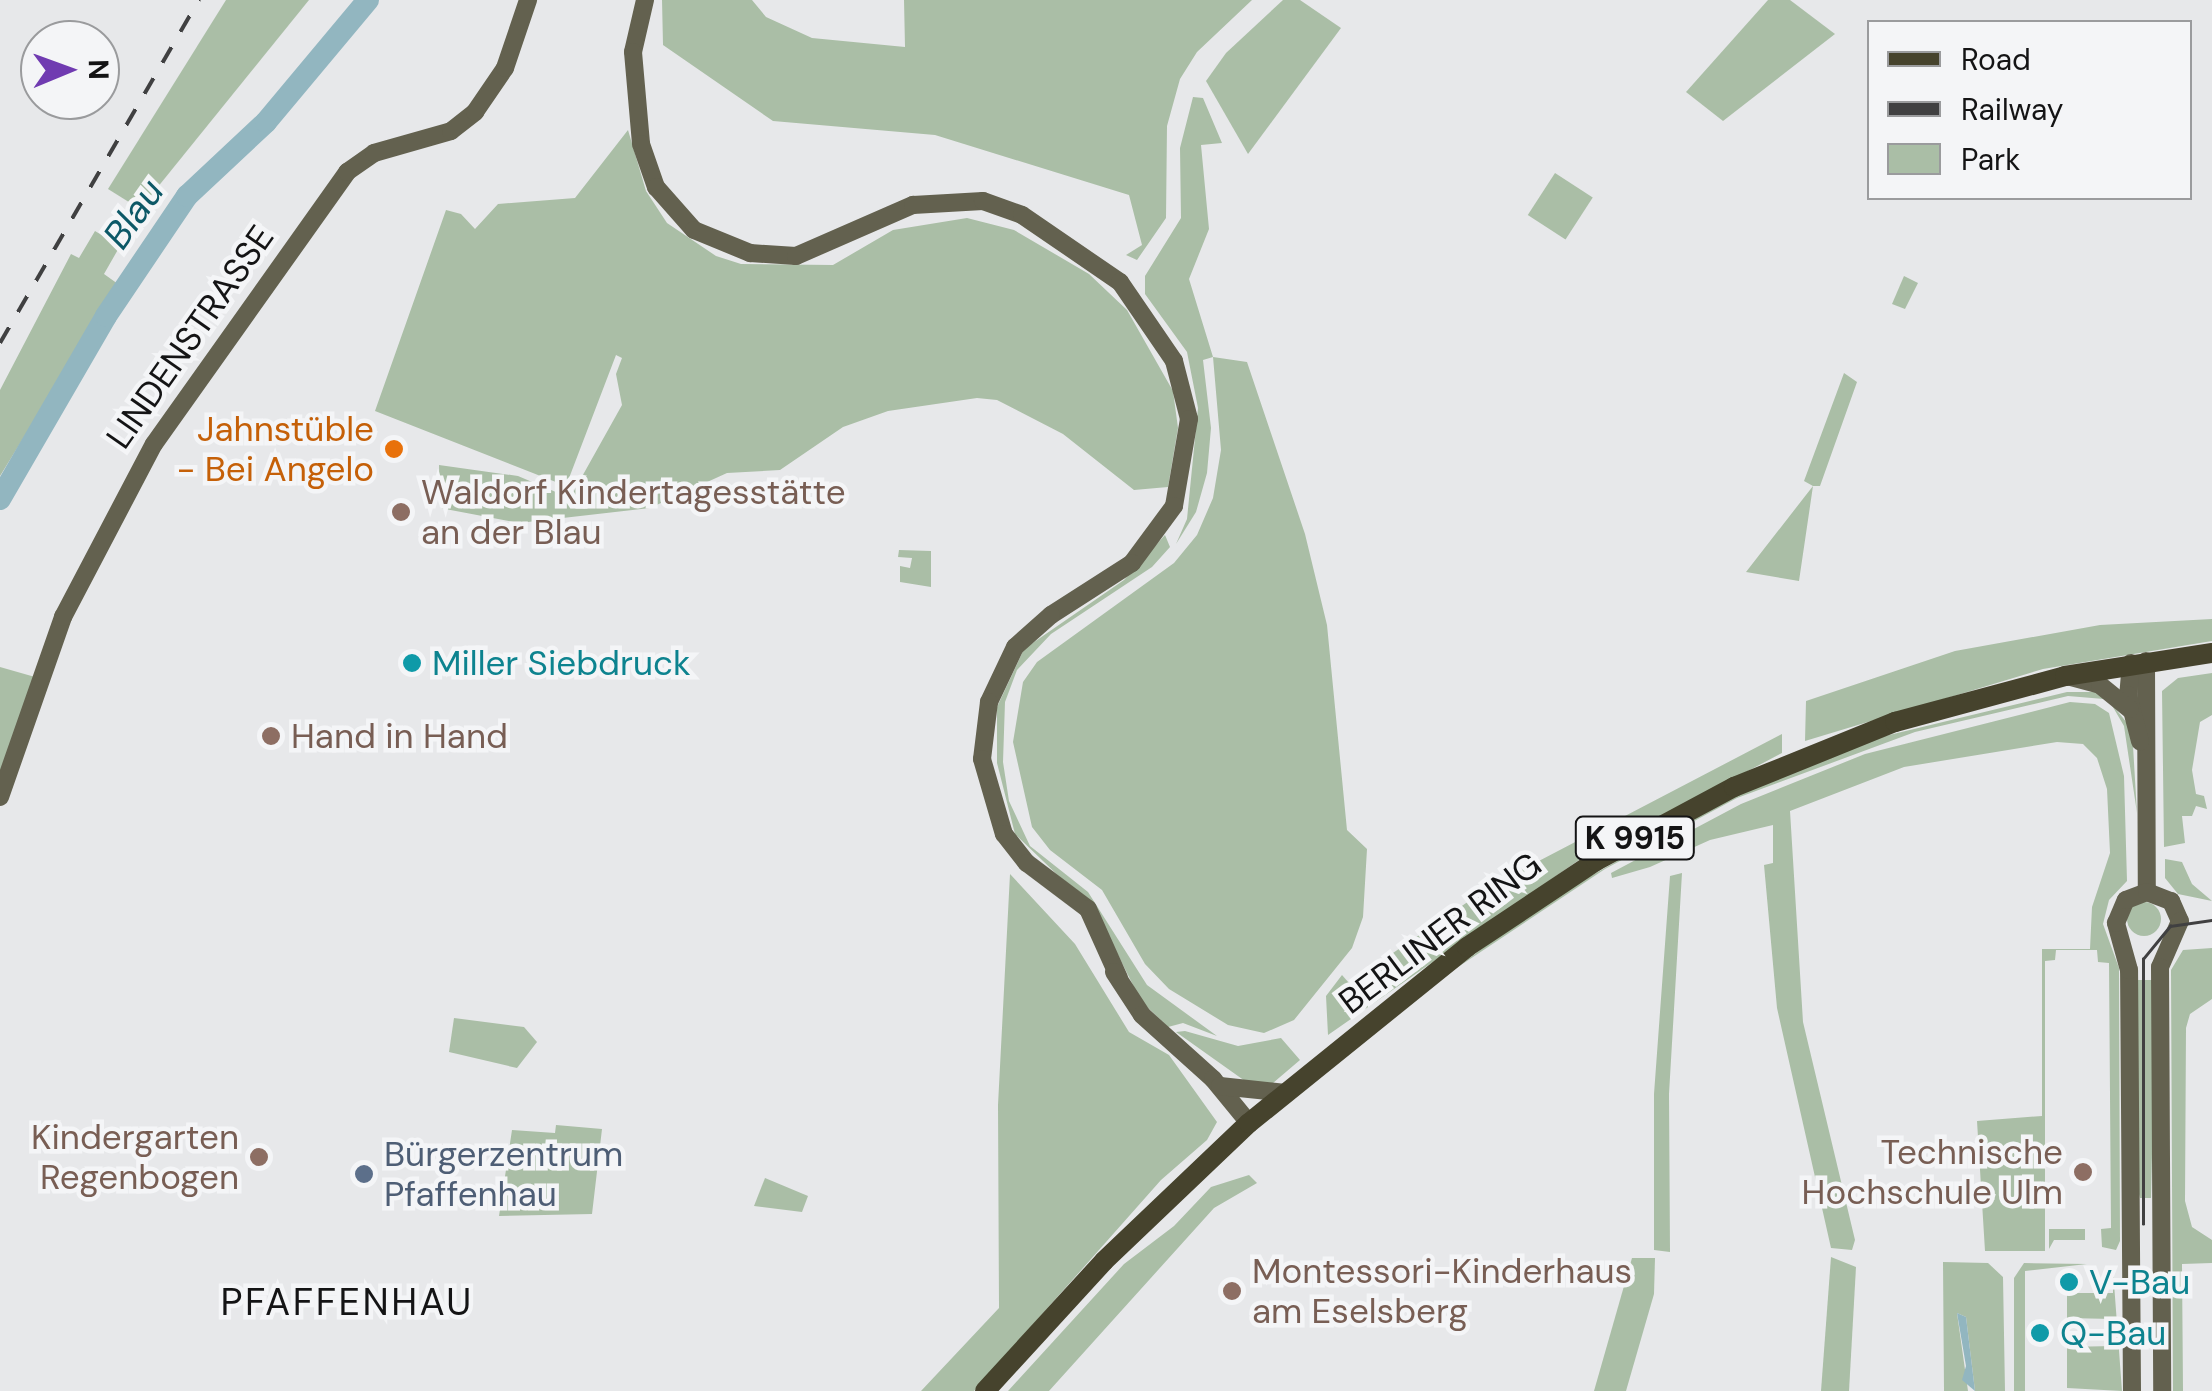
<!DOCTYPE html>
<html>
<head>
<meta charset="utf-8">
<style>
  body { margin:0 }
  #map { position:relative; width:2212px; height:1391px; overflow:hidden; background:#e7e8ea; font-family:"DM Sans",sans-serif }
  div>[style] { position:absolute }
  .green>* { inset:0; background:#aabea6; transform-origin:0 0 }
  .round { border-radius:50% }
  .water>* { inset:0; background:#92b6c0 }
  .river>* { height:22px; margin:-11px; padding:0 11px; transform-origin:11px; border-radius:11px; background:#92b6c0 }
  .secondary>* { height:18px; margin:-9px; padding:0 9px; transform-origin:9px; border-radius:9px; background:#63614f }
  .primary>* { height:20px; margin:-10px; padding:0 10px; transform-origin:10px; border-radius:10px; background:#46432d }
  .tram>* { height:2.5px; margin:-1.25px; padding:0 1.25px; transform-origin:1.25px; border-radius:1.25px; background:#404041 }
  .rail>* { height:4px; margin-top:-2px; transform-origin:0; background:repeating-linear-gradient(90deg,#404041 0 18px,transparent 0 36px) }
  .dots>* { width:28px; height:28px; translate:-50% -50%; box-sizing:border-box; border:5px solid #f4f5f7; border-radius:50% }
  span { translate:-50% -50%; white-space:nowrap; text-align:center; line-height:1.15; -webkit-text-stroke:9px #f4f5f7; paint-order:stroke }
  .shield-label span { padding:2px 8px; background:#f4f5f7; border:2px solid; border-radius:8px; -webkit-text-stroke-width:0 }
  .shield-label { font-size:32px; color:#141415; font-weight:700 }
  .street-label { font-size:35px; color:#141415 }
  .food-label { font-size:35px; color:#c56008 }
  .right { translate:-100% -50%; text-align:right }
  .education-label { font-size:35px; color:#785e54 }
  .left { translate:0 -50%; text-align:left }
  .culture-label { font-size:35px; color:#0d838f }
  .service-label { font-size:35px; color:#4e5e75 }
  .water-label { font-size:38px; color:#0c5867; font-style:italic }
  .neighbourhood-label { font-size:38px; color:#141415; letter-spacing:2.5px }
  .legend { position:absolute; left:1867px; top:20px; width:325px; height:180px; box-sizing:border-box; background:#f4f5f7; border:2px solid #9a9b9d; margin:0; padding:12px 18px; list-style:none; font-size:30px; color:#141415 }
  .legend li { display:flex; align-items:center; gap:20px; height:50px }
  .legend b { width:50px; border:2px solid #9a9b9d }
  .north { position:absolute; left:20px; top:20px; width:100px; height:100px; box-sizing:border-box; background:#f4f5f7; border:2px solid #9a9b9d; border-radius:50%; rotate:89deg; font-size:28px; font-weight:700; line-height:40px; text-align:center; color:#141415 }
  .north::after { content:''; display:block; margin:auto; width:35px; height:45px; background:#703bb1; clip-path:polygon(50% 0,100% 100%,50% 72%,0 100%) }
</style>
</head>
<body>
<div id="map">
  <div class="green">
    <div style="clip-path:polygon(226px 0,309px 0,140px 209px,108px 189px)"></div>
    <div style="clip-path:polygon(662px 0,752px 0,766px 17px,812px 38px,905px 47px,904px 0,1252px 0,1197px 52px,1180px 79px,1167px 126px,1166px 218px,1137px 260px,1126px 255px,1142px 245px,1129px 195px,935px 135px,773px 121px,663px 45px)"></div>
    <div style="clip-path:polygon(1283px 0,1300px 0,1341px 28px,1248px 154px,1206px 81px,1226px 53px)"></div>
    <div style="clip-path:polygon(1768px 0,1790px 0,1835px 34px,1723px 121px,1686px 92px)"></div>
    <div style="clip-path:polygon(1193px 97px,1203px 98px,1222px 143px,1201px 145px,1209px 229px,1189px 279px,1213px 357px,1247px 362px,1305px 534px,1327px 625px,1347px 830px,1367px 849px,1363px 917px,1352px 948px,1294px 1020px,1264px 1033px,1228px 1025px,1169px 989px,1145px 964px,1102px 890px,1050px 850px,1032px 827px,1013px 742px,1023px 682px,1037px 662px,1174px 563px,1197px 535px,1213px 498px,1221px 450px,1213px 357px,1203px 360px,1211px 428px,1207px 473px,1196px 512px,1176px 544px,1187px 519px,1198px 408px,1187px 352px,1145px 294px,1145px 276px,1181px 218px,1180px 148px)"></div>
    <div style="clip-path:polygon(628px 130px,646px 191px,667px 223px,716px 256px,741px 264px,833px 265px,893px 230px,967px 218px,1014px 230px,1089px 274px,1127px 310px,1173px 391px,1178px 428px,1168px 487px,1134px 490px,1063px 434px,997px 400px,977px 398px,888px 411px,843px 427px,780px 470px,727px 473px,650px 508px,519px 523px,440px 508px,439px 465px,518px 476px,570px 498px,622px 405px,616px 374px,622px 358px,616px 355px,566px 486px,375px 411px,446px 210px,461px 214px,475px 229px,498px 204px,575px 198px)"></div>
    <div style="left:1555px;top:173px;width:45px;height:50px;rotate:33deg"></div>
    <div style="clip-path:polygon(95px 231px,120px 246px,104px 274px,118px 284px,0 476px,0 390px,71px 254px,79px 258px)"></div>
    <div style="clip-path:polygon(1904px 276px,1918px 283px,1905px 309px,1892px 304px)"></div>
    <div style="clip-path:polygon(1844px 373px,1857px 382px,1820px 486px,1813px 486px,1799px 581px,1746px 572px,1813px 486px,1804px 481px)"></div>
    <div style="clip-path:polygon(1165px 535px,1170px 547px,1152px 567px,1051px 634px,1017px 670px,1005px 702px,1003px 762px,1009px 801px,1030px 846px,1088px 892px,1147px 985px,1217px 1036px,1183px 1023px,1168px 1027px,1141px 1001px,1097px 913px,1015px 834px,997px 763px,997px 707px,1024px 649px,1124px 580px)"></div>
    <div style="clip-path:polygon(899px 550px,931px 551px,931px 587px,900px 582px,900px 566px,910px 568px,912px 558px,898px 557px)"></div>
    <div style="clip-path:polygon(2212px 619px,2212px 641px,2043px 669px,1805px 741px,1806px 701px,1955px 651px,2100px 625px)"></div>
    <div style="clip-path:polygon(0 667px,35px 677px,0 781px)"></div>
    <div style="clip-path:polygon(2212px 673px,2212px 715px,2200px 722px,2192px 770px,2196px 794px,2204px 796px,2207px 809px,2196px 806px,2192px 816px,2182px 816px,2185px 843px,2164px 847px,2162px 691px,2178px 678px)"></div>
    <div style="clip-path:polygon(2067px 692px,2098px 692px,2104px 699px,2068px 696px,1915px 732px,1737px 798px,1605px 869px,1452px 971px,1545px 902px,1735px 794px,1885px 736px)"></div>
    <div style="clip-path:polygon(2070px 702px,2095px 704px,2109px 713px,2124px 776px,2127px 881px,2109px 900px,2103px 924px,2119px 968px,2120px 1241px,2116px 1250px,2102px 1247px,2101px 1229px,2111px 1228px,2109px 963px,2098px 962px,2097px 950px,2056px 950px,2055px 960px,2045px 961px,2045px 1251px,1985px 1251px,1977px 1121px,2042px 1116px,2042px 949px,2090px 949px,2092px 907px,2110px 853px,2107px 789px,2097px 758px,2083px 744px,2057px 742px,1904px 767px,1790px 811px,1803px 1022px,1855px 1240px,1852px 1250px,1831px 1248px,1777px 1008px,1764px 865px,1773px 863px,1773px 825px,1710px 840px,1650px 867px,1612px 878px,1611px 873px,1741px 804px,1865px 754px)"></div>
    <div style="clip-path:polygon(2110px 702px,2132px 729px,2137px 813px,2124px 726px)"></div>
    <div style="clip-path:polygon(1782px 734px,1782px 753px,1579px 860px,1328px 1035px,1326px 996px,1342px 975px,1349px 983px,1491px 886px)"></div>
    <div style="clip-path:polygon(2165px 859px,2182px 862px,2192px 884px,2212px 901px,2178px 894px,2165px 878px)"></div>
    <div style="clip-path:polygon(1682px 873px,1669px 1094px,1670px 1252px,1654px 1250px,1654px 1094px,1670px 876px)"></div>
    <div style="clip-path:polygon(1010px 874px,1075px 944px,1129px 1032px,1169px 1055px,1217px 1122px,1207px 1140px,1161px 1180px,974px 1391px,921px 1391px,999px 1308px,998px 1105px)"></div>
    <div class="round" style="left:2127px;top:902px;width:34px;height:34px"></div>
    <div style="clip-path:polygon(2212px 948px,2212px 999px,2190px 1014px,2186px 1028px,2185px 1201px,2192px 1227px,2212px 1240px,2212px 1263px,2182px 1264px,2183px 1391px,2173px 1391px,2171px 970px,2183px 950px)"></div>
    <div style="clip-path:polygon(2133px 980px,2156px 980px,2151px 1198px,2140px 1198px,2137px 1187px)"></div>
    <div style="clip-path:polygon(454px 1018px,524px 1027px,537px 1042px,517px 1068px,449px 1052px)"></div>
    <div style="clip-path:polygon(1185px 1031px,1238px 1046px,1281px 1038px,1300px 1060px,1273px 1083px,1252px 1086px,1176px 1032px)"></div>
    <div style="clip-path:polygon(556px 1125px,602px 1129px,592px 1214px,499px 1216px,512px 1130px,555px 1133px)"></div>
    <div style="clip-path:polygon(1249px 1175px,1257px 1183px,1214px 1208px,1049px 1391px,1008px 1391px,1124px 1264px,1174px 1226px,1211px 1187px)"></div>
    <div style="clip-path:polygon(765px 1178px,808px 1196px,802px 1212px,754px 1206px)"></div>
    <div style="clip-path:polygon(2049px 1229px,2085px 1229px,2085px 1240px,2054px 1240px,2049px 1249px)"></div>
    <div style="clip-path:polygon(1831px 1257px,1856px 1267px,1849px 1391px,1821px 1391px)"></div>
    <div style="clip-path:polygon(1632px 1258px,1655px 1258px,1654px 1294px,1626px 1391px,1594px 1391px)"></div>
    <div style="clip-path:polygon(1943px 1262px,1988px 1263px,2003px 1277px,2005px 1391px,1975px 1391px,1966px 1317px,1957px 1313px,1968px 1391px,1944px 1391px)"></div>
    <div style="clip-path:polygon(2024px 1263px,2087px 1264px,2025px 1271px,2025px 1391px,2014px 1391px,2014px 1278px)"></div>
    <div style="clip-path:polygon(2113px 1270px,2122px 1391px,2067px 1388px,2067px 1347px,2113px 1346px,2113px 1319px,2067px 1318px,2067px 1293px,2113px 1293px)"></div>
  </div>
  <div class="water">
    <div style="clip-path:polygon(1957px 1313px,1966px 1317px,1975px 1391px,1962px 1380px,1966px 1366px)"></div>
  </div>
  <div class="river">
    <div style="left:0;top:499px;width:211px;rotate:-59.9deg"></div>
    <div style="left:106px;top:316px;width:145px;rotate:-56deg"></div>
    <div style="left:187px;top:196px;width:108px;rotate:-43.1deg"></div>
    <div style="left:266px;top:122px;width:159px;rotate:-50.1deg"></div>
  </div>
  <div class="secondary">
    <div style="left:645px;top:0;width:53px;rotate:103deg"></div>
    <div style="left:633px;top:52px;width:92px;rotate:85deg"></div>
    <div style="left:641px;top:144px;width:46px;rotate:70.8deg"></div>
    <div style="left:656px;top:187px;width:57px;rotate:48.5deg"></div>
    <div style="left:694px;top:230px;width:61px;rotate:22.3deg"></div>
    <div style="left:750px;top:253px;width:46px;rotate:3.7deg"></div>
    <div style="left:796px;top:256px;width:128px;rotate:-23.6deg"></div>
    <div style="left:913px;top:205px;width:70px;rotate:-3.3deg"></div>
    <div style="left:983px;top:201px;width:41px;rotate:19.7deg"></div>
    <div style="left:1022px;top:215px;width:119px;rotate:34.4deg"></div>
    <div style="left:1120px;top:282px;width:96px;rotate:55.6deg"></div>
    <div style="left:1174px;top:361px;width:60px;rotate:75.5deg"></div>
    <div style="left:1189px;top:419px;width:88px;rotate:99.8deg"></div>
    <div style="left:1174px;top:506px;width:71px;rotate:126.4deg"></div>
    <div style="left:1132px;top:563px;width:96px;rotate:147.3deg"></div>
    <div style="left:1051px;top:615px;width:48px;rotate:138.4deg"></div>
    <div style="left:1015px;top:647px;width:61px;rotate:115.3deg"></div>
    <div style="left:989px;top:702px;width:57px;rotate:97deg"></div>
    <div style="left:982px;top:759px;width:78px;rotate:73.7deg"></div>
    <div style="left:1004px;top:834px;width:37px;rotate:52deg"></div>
    <div style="left:1027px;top:863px;width:76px;rotate:37deg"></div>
    <div style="left:1088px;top:909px;width:76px;rotate:65.8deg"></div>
    <div style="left:2146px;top:661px;width:231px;rotate:89.8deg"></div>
    <div style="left:2131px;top:663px;width:32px;rotate:95deg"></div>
    <div style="left:2128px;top:695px;width:48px;rotate:75.4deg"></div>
    <div style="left:2071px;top:677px;width:30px;rotate:15deg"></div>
    <div style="left:2100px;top:685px;width:38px;rotate:39deg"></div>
    <div style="left:0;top:797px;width:191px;rotate:-70.7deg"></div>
    <div style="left:63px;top:617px;width:195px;rotate:-62.3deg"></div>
    <div style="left:154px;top:444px;width:334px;rotate:-54.6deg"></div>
    <div style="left:347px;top:172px;width:33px;rotate:-35deg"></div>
    <div style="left:374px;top:153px;width:80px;rotate:-15.9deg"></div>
    <div style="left:451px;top:131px;width:31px;rotate:-38deg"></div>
    <div style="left:475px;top:112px;width:53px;rotate:-55.7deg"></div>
    <div style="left:505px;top:68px;width:72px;rotate:-71.3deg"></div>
    <div style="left:1114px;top:972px;width:51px;rotate:56.9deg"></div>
    <div style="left:1142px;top:1015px;width:96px;rotate:42deg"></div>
    <div style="left:1213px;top:1079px;width:57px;rotate:50.7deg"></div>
    <div style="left:1220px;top:1086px;width:66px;rotate:6.1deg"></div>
    <div style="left:2132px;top:1391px;width:421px;rotate:-90.4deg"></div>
    <div style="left:2129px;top:970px;width:49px;rotate:-105.5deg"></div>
    <div style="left:2116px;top:923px;width:25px;rotate:-67deg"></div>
    <div style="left:2126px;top:900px;width:22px;rotate:-21deg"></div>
    <div style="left:2147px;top:892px;width:26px;rotate:21deg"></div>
    <div style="left:2171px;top:901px;width:22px;rotate:66deg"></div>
    <div style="left:2180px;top:921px;width:50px;rotate:113.5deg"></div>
    <div style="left:2160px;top:967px;width:424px;rotate:89.7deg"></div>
  </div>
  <div class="primary">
    <div style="left:985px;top:1391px;width:176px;rotate:-47.5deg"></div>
    <div style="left:1104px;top:1261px;width:200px;rotate:-43.6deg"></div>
    <div style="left:1249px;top:1123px;width:280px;rotate:-38.9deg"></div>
    <div style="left:1467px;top:947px;width:155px;rotate:-33.7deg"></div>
    <div style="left:1596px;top:861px;width:157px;rotate:-28.2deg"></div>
    <div style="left:1734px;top:787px;width:174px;rotate:-22deg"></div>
    <div style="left:1895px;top:722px;width:176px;rotate:-15.1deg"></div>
    <div style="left:2065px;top:676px;width:149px;rotate:-8.9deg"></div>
  </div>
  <div class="tram">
    <div style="left:2143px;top:1224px;width:265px;rotate:-90deg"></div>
    <div style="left:2143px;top:959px;width:43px;rotate:-50.7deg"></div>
    <div style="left:2170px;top:926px;width:42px;rotate:-8.1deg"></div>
  </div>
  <div class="rail">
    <div style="left:0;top:343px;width:397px;rotate:-59.9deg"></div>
  </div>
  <div class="dots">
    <div style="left:394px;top:449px;background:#e8710a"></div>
    <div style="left:401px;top:512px;background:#8d6e63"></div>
    <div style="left:412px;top:663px;background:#0f9aa8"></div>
    <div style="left:271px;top:736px;background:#8d6e63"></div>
    <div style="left:259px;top:1157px;background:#8d6e63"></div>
    <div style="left:2083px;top:1172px;background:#8d6e63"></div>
    <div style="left:364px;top:1174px;background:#5c6f8a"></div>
    <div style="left:2069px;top:1282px;background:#0f9aa8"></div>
    <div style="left:1232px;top:1291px;background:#8d6e63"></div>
    <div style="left:2040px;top:1333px;background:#0f9aa8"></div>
  </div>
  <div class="shield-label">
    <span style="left:1635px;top:838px">K 9915</span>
  </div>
  <div class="street-label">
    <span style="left:190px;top:337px;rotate:-55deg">LINDENSTRASSE</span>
    <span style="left:1440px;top:933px;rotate:-37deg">BERLINER RING</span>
  </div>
  <div class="food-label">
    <span class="right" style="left:374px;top:449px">Jahnstüble<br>- Bei Angelo</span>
  </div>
  <div class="education-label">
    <span class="left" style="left:421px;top:512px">Waldorf Kindertagesstätte<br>an der Blau</span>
    <span class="left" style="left:291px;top:736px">Hand in Hand</span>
    <span class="right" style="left:239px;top:1157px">Kindergarten<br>Regenbogen</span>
    <span class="right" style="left:2063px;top:1172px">Technische<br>Hochschule Ulm</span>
    <span class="left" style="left:1252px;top:1291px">Montessori-Kinderhaus<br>am Eselsberg</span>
  </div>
  <div class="culture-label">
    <span class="left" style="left:432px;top:663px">Miller Siebdruck</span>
    <span class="left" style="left:2089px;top:1282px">V-Bau</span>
    <span class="left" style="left:2060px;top:1333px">Q-Bau</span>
  </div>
  <div class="service-label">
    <span class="left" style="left:384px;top:1174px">Bürgerzentrum<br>Pfaffenhau</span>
  </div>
  <div class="water-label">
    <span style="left:134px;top:214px;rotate:-55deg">Blau</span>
  </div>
  <div class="neighbourhood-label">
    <span style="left:347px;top:1303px">PFAFFENHAU</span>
  </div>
  <ul class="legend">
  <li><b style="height:12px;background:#46432d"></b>Road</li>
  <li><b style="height:12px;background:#404041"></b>Railway</li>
  <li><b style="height:28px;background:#aabea6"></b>Park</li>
  </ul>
  <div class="north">N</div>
</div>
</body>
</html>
